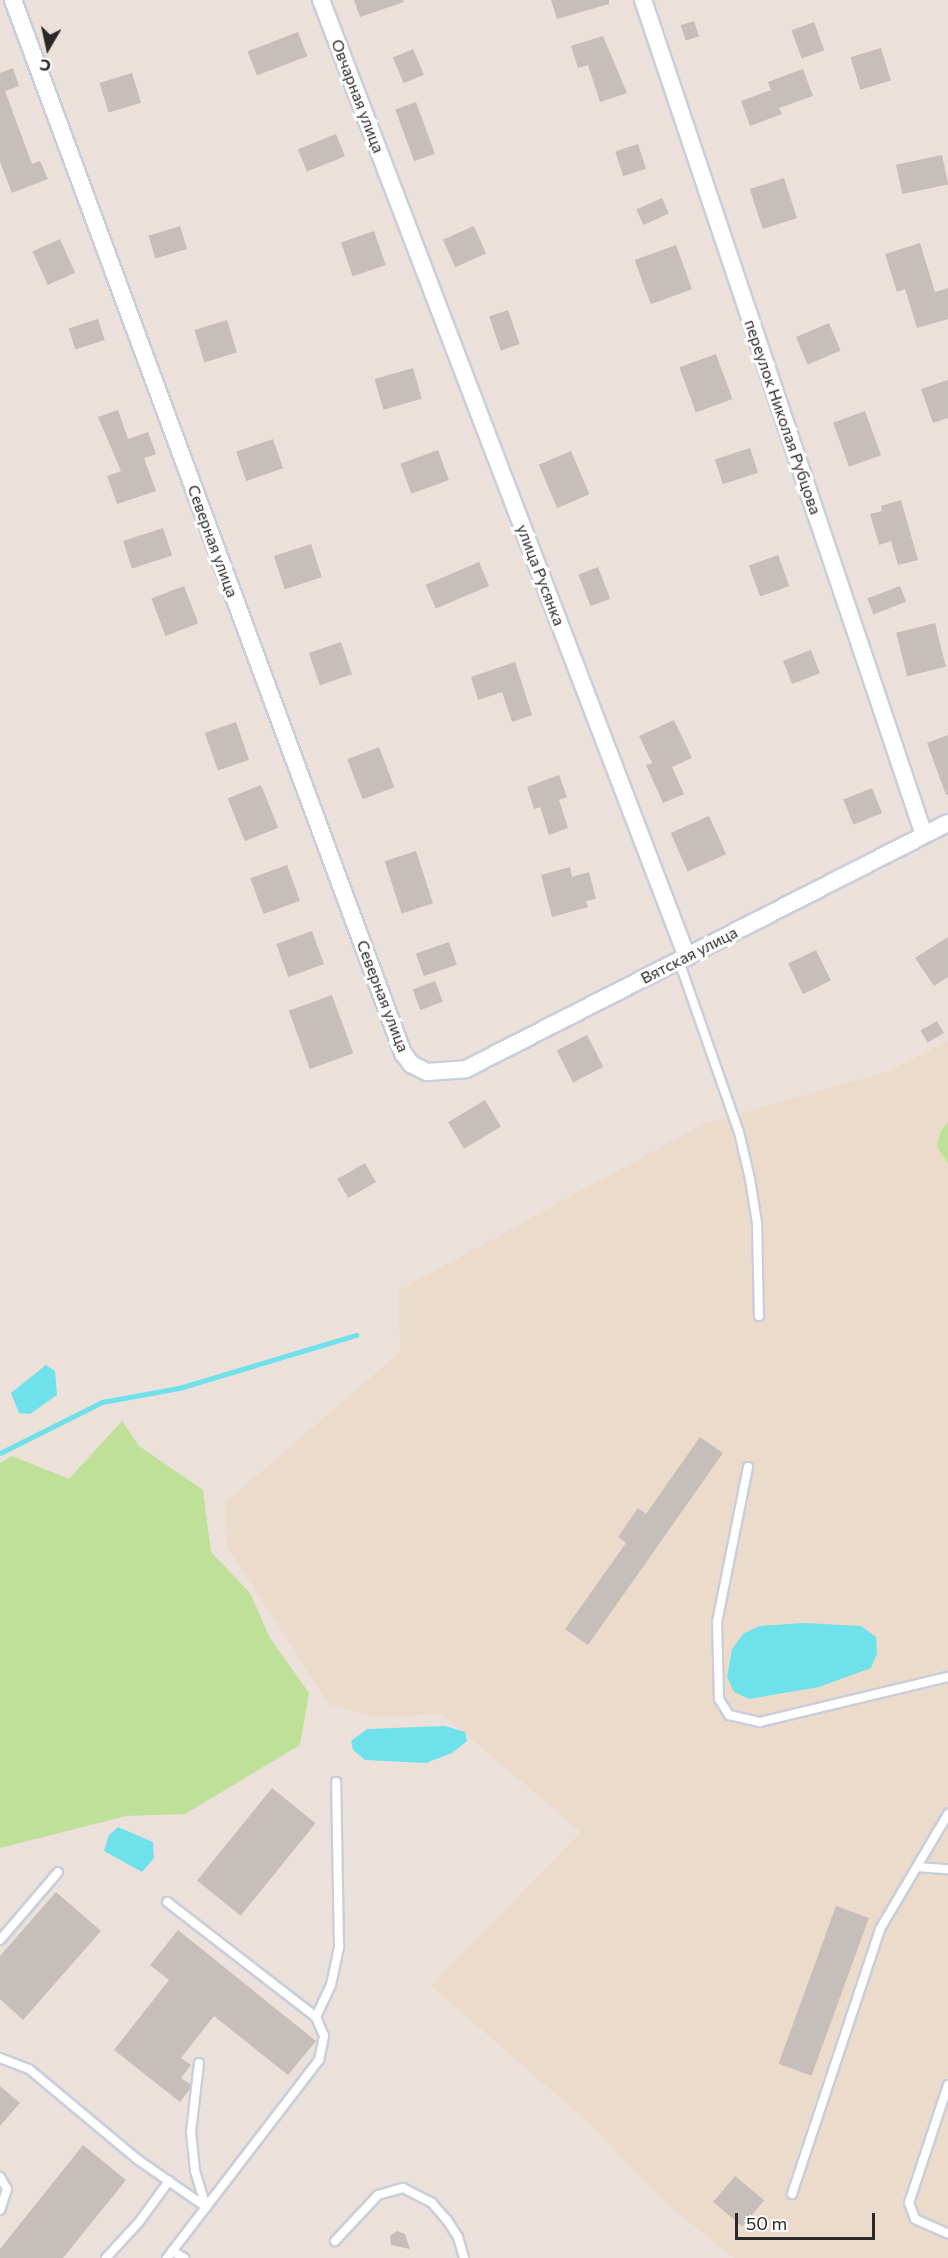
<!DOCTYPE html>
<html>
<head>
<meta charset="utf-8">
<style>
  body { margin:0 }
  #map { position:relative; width:948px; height:2258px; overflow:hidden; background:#ebe1da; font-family:Commissioner,sans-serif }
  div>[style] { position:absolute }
  .education>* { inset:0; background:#ecdbca }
  .green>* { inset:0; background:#bee098 }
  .water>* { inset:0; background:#6fe1eb }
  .stream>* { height:5px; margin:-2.5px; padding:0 2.5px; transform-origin:2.5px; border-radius:2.5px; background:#6fe1eb }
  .building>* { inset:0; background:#c6beba; transform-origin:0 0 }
  .roads { filter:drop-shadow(2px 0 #c9cfda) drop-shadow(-2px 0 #c9cfda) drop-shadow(0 2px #c9cfda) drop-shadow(0 -2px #c9cfda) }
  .lane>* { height:8px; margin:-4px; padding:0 4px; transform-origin:4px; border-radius:4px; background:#fff }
  .street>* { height:16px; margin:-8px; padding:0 8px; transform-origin:8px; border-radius:8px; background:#fff }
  span { translate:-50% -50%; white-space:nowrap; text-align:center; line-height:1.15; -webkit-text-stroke:6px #fff; paint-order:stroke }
  .street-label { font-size:16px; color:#292929 }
  .north { position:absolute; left:18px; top:18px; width:60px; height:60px; -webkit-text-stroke:4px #fff; paint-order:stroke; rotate:189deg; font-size:16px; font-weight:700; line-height:24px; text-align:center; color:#292929 }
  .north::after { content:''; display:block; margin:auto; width:21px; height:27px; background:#292929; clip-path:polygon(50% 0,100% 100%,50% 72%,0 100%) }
  .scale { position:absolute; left:735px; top:2213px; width:140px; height:27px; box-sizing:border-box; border:3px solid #292929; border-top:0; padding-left:8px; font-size:18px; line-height:21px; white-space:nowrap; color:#292929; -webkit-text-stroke:4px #fff; paint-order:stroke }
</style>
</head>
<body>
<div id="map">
  <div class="education">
    <div style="clip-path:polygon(948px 1041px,948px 2258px,734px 2258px,667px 2204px,585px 2119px,431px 1986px,581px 1832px,442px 1714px,374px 1717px,329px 1704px,227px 1547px,225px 1503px,400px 1352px,398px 1291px,703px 1124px,886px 1072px)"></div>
  </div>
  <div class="green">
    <div style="clip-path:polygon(948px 1122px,948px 1163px,937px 1147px,940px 1132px)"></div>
    <div style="clip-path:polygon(122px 1421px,139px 1446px,203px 1490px,211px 1552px,250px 1593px,270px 1638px,309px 1693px,300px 1745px,185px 1814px,126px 1816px,0 1848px,0 1463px,12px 1456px,69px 1479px)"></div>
  </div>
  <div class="water">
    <div style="clip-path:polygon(46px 1365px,55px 1371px,57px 1395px,30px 1414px,19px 1413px,11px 1393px)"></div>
    <div style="clip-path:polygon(804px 1623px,861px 1626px,876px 1637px,877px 1654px,871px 1668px,819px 1687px,749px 1699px,734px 1692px,727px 1677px,732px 1649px,743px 1634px,759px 1626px)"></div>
    <div style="clip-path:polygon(445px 1726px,465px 1732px,467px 1741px,452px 1753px,426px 1763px,365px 1760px,353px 1750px,351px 1741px,367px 1729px)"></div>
    <div style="clip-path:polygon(118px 1827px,153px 1842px,154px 1858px,142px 1872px,104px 1851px,109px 1835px)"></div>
  </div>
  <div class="stream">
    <div style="left:0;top:1453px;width:114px;rotate:-26.6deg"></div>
    <div style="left:102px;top:1402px;width:78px;rotate:-10.3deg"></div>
    <div style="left:179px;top:1388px;width:185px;rotate:-16.7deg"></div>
  </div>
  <div class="building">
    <div style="clip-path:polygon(354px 0,403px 0,404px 2px,360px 17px)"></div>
    <div style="clip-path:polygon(551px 0,609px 0,609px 4px,557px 19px)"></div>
    <div style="left:694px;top:21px;width:16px;height:14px;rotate:72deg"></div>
    <div style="left:814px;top:22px;width:30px;height:24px;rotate:70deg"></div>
    <div style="left:298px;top:32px;width:26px;height:54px;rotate:69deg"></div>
    <div style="clip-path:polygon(603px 36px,627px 93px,600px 102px,588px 65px,578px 68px,571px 46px)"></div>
    <div style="left:881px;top:48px;width:34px;height:32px;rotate:73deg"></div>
    <div style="left:413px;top:49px;width:28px;height:22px;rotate:67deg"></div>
    <div style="clip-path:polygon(13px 68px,19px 86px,5px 91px,32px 164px,40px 161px,48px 179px,12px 193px,0 162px,0 73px)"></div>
    <div style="clip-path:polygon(803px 69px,813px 96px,779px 108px,782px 114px,750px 126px,741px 101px,771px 90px,768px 82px)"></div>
    <div style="left:132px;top:73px;width:31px;height:34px;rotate:73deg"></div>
    <div style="left:416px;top:102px;width:55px;height:22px;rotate:70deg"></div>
    <div style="left:336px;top:134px;width:24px;height:41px;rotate:68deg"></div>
    <div style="left:638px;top:144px;width:26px;height:24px;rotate:72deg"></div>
    <div style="left:942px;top:155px;width:30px;height:47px;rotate:78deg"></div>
    <div style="left:784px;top:178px;width:42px;height:36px;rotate:72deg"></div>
    <div style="left:662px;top:198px;width:17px;height:28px;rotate:66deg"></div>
    <div style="left:180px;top:226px;width:24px;height:33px;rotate:73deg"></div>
    <div style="left:474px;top:226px;width:30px;height:34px;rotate:66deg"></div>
    <div style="left:374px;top:231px;width:36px;height:35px;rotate:71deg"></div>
    <div style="left:60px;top:239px;width:37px;height:30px;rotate:66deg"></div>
    <div style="clip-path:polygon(920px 243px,935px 292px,948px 288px,948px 319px,917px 328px,905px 289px,897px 292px,885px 254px)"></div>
    <div style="left:676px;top:245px;width:47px;height:44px;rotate:70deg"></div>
    <div style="left:508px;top:310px;width:36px;height:20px;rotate:71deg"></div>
    <div style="left:98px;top:319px;width:22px;height:31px;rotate:72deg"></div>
    <div style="left:227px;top:320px;width:34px;height:34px;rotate:73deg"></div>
    <div style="left:829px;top:323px;width:30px;height:36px;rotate:67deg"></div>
    <div style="left:716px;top:354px;width:48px;height:39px;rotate:70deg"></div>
    <div style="left:413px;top:368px;width:32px;height:40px;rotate:74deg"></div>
    <div style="clip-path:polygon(948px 380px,948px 418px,933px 423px,921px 389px)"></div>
    <div style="clip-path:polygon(118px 410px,128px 439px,148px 432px,156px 454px,144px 458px,156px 491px,117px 504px,107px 476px,121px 471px,98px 417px)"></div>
    <div style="left:865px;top:411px;width:47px;height:34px;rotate:70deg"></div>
    <div style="left:273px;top:439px;width:31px;height:39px;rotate:71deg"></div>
    <div style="left:750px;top:448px;width:26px;height:37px;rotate:72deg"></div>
    <div style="left:438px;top:450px;width:32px;height:40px;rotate:70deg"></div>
    <div style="left:571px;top:451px;width:47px;height:35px;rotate:67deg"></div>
    <div style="clip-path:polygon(901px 500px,918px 560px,898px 565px,891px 541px,879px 545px,870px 514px,882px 511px,881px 506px)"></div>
    <div style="left:163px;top:528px;width:29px;height:42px;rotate:72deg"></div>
    <div style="left:311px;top:544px;width:35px;height:39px;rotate:72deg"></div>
    <div style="left:778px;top:555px;width:33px;height:31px;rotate:70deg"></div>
    <div style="left:479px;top:562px;width:26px;height:58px;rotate:67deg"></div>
    <div style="left:598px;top:567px;width:34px;height:21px;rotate:69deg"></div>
    <div style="left:184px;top:586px;width:40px;height:35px;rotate:69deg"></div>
    <div style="left:900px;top:586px;width:17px;height:35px;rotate:69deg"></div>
    <div style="left:935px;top:623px;width:45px;height:40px;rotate:76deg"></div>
    <div style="left:341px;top:642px;width:34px;height:34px;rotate:71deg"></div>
    <div style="left:811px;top:650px;width:25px;height:30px;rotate:69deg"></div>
    <div style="clip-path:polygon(515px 662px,532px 715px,512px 722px,502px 692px,478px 700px,471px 677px)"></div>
    <div style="clip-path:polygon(674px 720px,692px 758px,672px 767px,684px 794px,663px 803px,646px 765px,652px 763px,639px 736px)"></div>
    <div style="left:236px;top:722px;width:40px;height:33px;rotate:71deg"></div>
    <div style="clip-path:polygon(948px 735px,948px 794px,946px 795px,927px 743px)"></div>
    <div style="left:379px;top:747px;width:43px;height:34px;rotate:69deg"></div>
    <div style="clip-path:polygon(559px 775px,567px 797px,559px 800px,568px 828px,549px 835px,540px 807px,534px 809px,527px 787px)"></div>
    <div style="left:261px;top:785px;width:46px;height:36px;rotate:68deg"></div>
    <div style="left:872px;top:788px;width:27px;height:31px;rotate:68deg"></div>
    <div style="left:709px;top:816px;width:42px;height:42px;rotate:66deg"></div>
    <div style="left:416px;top:851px;width:55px;height:33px;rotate:72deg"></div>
    <div style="left:287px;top:865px;width:38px;height:39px;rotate:70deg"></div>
    <div style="clip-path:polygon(570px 867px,572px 877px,589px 872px,596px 899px,586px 901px,588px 907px,552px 917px,541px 875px)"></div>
    <div style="left:312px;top:931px;width:35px;height:38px;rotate:70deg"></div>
    <div style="clip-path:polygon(948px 937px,948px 977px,934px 986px,915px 958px)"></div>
    <div style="left:449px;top:942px;width:24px;height:35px;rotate:71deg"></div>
    <div style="left:816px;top:950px;width:34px;height:31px;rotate:64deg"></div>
    <div style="left:435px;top:981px;width:22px;height:24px;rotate:69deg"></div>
    <div style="left:332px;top:995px;width:62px;height:46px;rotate:70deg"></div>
    <div style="left:937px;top:1021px;width:14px;height:19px;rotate:60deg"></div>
    <div style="left:587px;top:1035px;width:36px;height:34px;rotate:63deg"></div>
    <div style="left:485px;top:1100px;width:31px;height:43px;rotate:59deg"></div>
    <div style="left:365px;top:1163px;width:22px;height:32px;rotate:60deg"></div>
    <div style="clip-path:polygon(700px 1437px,723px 1453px,588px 1645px,565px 1629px,626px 1543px,618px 1537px,638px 1508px,646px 1514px)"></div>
    <div style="left:272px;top:1788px;width:56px;height:119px;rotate:39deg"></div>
    <div style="clip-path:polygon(56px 1892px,101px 1931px,23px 2020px,0 1999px,0 1956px)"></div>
    <div style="left:836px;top:1906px;width:35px;height:168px;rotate:20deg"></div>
    <div style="clip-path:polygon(178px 1930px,316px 2041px,288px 2075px,214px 2016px,181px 2058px,191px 2065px,181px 2078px,190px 2084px,190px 2089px,180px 2102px,114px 2050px,169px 1980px,150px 1965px)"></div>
    <div style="clip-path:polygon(0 2086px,20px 2103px,0 2126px)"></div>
    <div style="clip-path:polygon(83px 2145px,126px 2180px,63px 2258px,0 2258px,0 2249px)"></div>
    <div style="left:735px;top:2176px;width:38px;height:34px;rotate:40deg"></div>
    <div style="clip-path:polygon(397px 2231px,405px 2234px,410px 2249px,391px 2245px,390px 2236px)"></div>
  </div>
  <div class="roads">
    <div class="lane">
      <div style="left:679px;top:961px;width:181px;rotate:70.7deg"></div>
      <div style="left:739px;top:1132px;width:48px;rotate:76.8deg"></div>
      <div style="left:750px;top:1179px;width:45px;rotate:81deg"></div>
      <div style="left:757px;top:1223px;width:93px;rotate:88.8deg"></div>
      <div style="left:748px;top:1467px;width:158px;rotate:101.3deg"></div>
      <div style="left:717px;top:1622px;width:77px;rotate:88.5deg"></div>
      <div style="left:719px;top:1699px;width:19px;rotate:58deg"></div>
      <div style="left:729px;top:1715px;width:32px;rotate:13deg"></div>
      <div style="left:760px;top:1722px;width:193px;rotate:-13.5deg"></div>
      <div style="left:917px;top:1867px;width:31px;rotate:4deg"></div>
      <div style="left:0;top:1940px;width:89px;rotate:-49.5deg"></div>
      <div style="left:316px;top:2017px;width:35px;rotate:-65deg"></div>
      <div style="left:331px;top:1985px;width:40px;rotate:-78deg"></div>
      <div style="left:339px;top:1946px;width:164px;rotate:-91deg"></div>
      <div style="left:0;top:2058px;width:31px;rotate:21deg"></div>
      <div style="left:29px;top:2069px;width:141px;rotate:39.8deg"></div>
      <div style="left:137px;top:2159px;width:84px;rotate:34.8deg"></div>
      <div style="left:199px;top:2063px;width:69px;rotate:96.6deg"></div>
      <div style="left:191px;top:2132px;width:39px;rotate:84deg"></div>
      <div style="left:195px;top:2171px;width:38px;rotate:73deg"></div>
      <div style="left:948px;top:2085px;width:124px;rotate:108.3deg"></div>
      <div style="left:909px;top:2203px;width:17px;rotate:69deg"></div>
      <div style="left:915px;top:2219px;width:36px;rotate:24deg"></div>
      <div style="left:0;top:2177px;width:14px;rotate:60deg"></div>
      <div style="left:7px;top:2189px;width:22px;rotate:108deg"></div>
      <div style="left:792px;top:2194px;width:279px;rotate:-71.6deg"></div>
      <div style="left:880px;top:1929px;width:134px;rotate:-59.4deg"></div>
      <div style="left:335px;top:2241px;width:63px;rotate:-46.9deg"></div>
      <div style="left:378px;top:2195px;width:26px;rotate:-16deg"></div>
      <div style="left:403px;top:2188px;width:33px;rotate:27deg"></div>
      <div style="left:432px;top:2203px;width:23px;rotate:49deg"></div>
      <div style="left:447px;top:2220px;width:20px;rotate:57deg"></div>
      <div style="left:458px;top:2237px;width:22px;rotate:74deg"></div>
      <div style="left:172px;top:2251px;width:14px;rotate:30deg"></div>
      <div style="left:106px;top:2258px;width:49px;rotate:-47.5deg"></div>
      <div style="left:139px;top:2222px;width:51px;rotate:-53.8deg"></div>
      <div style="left:167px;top:2258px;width:250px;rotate:-52.5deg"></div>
      <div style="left:319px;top:2060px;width:25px;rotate:-78deg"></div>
      <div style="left:324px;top:2036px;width:21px;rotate:-113deg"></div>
      <div style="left:316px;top:2017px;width:188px;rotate:-142.3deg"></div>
    </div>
    <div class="street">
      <div style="left:13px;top:0;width:1123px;rotate:69.68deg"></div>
      <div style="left:403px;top:1053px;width:14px;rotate:54deg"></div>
      <div style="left:411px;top:1064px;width:18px;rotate:27deg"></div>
      <div style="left:427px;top:1072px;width:39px;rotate:-4deg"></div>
      <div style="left:466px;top:1069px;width:541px;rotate:-27.04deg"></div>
      <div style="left:321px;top:0;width:1025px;rotate:69.07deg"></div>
      <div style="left:643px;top:0;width:881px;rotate:71.4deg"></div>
    </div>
  </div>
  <div class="street-label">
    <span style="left:358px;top:96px;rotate:69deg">Овчарная улица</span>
    <span style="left:783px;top:417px;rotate:71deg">переулок Николая Рубцова</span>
    <span style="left:213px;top:541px;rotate:70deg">Северная улица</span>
    <span style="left:541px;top:575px;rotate:69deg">улица Русянка</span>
    <span style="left:689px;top:955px;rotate:-27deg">Вятская улица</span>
    <span style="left:383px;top:996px;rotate:69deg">Северная улица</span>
  </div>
  <div class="north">С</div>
  <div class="scale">50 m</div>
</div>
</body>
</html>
